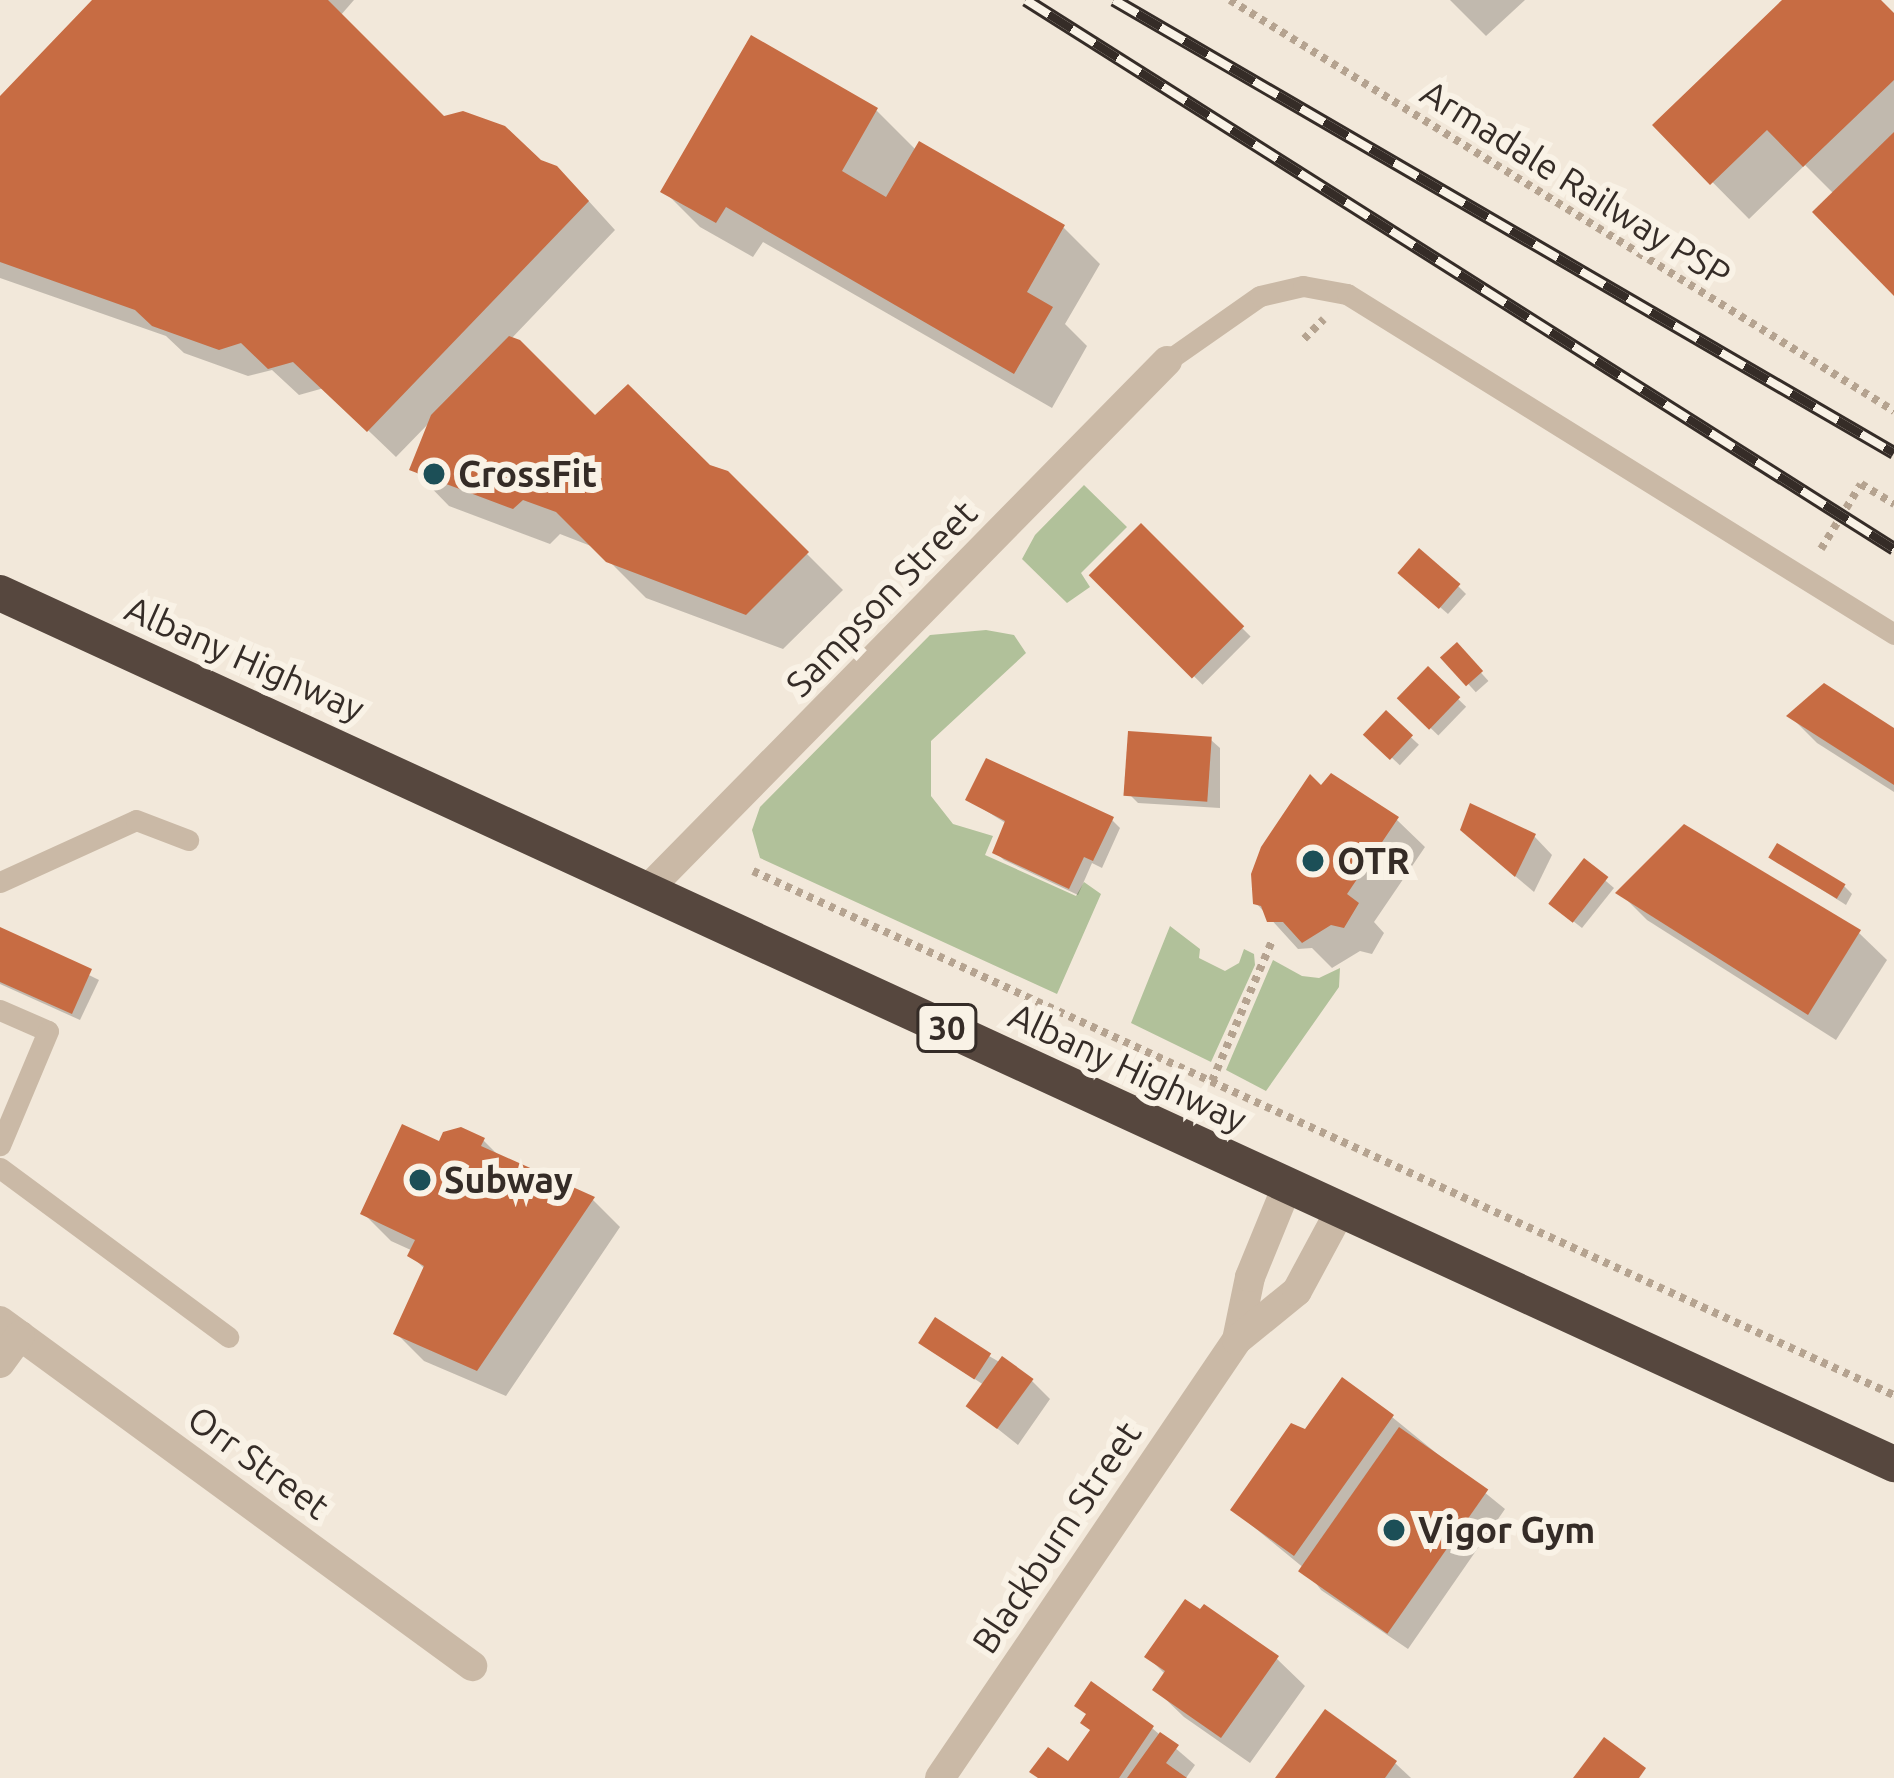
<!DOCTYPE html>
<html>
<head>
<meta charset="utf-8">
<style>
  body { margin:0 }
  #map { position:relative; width:1894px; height:1778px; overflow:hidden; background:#f2e8da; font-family:Ubuntu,sans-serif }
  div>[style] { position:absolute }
  .green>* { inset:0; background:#b1c19a }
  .shadow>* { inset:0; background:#0003; transform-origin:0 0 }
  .building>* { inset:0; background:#c76c43; transform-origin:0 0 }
  .path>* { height:8px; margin-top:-4px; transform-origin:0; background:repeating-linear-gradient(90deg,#b5a390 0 6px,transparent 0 12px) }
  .lane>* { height:21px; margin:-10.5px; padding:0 10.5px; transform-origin:10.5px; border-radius:10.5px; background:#cab9a6 }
  .street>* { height:30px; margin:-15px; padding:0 15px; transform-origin:15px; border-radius:15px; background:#cab9a6 }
  .highway>* { height:36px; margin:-18px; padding:0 18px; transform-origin:18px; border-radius:18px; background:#56473e }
  .rail>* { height:14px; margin-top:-7px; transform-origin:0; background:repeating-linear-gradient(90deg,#f9f2e6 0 27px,#352c27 0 54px); box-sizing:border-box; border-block:3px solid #352c27 }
  .dots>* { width:33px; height:33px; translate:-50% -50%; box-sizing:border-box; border:6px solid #f9f2e6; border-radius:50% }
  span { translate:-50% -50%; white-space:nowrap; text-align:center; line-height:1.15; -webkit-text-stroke:12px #f9f2e6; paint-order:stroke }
  .shield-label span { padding:3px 9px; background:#f9f2e6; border:3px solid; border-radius:9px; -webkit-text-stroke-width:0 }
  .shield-label { font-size:33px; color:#352c27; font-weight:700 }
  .street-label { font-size:36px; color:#352c27 }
  .poi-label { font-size:36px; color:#352c27; font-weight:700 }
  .left { translate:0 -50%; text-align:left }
</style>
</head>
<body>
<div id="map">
  <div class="green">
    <div style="clip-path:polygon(1084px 485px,1127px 527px,1081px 573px,1090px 587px,1067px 603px,1022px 559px,1035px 535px)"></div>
    <div style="clip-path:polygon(986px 630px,1014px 635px,1026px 653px,931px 741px,931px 796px,953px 824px,993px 836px,985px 855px,1076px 896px,1084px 882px,1101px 894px,1057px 994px,760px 858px,752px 830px,760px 807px,930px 635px)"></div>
    <div style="clip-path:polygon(1170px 926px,1200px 949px,1199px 958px,1225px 971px,1239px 963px,1244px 949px,1254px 954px,1255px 965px,1211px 1062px,1131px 1023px)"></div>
    <div style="clip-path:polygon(1273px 960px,1302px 976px,1319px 978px,1340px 968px,1339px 987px,1266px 1091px,1226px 1070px)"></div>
  </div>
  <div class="shadow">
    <div style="clip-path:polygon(96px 0,354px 0,340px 16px,443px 119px,585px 197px,615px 230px,510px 340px,595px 420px,727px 474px,843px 590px,783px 649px,646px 598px,596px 548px,560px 534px,550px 544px,449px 506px,413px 469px,431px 421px,396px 457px,324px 388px,299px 395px,272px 370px,248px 376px,184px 353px,166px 336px,0 278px,0 100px)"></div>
    <div style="clip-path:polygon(1450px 0,1525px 0,1486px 36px)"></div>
    <div style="clip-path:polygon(1786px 0,1878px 0,1894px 17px,1894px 292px,1834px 194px,1805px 165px,1749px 219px,1656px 125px)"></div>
    <div style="clip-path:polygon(752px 39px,877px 111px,917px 151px,920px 145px,1064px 228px,1100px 264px,1065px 324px,1087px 346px,1052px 408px,763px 242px,753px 257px,700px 227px,664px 191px)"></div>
    <div style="left:1141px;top:527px;width:155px;height:68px;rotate:45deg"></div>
    <div style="clip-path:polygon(1410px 581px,1458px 586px,1466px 594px,1448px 614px)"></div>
    <div style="left:1457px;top:646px;width:47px;height:17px;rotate:48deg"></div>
    <div style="left:1428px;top:670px;width:53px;height:40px;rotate:44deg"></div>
    <div style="left:1386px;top:714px;width:45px;height:28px;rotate:43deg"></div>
    <div style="clip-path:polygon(1790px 716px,1894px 731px,1894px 792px,1817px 743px)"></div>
    <div style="clip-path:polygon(1211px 740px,1220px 748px,1220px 808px,1138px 803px,1130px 795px)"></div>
    <div style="clip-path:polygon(1332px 777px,1397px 820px,1425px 847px,1374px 922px,1384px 933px,1372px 954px,1360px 951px,1332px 968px,1312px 948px,1298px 949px,1256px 903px)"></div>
    <div style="clip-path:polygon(969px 800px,1112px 820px,1120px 828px,1102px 868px,1092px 863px,1078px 895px,1004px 860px,995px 852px,1007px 824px)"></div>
    <div style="clip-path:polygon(1685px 828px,1859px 933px,1887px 960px,1836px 1040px,1647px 920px,1620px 893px)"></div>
    <div style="clip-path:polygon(1534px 836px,1552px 855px,1534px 892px,1482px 848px)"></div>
    <div style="clip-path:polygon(1772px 858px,1844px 886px,1852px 894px,1846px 905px)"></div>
    <div style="clip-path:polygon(1585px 863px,1614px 888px,1582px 928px,1560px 911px)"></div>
    <div style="clip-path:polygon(0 931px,99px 980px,80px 1020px,0 984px)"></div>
    <div style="clip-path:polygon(483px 1140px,502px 1159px,593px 1200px,620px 1227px,506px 1396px,424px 1361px,396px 1333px,426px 1270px,411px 1256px,413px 1251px,391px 1241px,363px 1213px,440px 1145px)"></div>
    <div style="clip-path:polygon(930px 1350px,989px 1356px,1032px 1381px,1050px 1399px,1018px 1445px,969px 1406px,984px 1385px)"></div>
    <div style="clip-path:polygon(1392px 1417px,1505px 1509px,1408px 1649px,1321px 1590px,1305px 1569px,1233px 1510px)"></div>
    <div style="clip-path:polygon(1205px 1608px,1277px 1659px,1305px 1686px,1250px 1763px,1184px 1717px,1156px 1690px,1166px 1675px,1148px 1657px)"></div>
    <div style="clip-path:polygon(1152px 1728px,1195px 1765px,1186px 1778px,1039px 1778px)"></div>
    <div style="clip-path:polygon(1395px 1763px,1411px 1778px,1279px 1778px)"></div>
  </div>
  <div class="building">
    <div style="clip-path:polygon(92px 0,328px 0,444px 116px,463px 111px,505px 126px,541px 160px,557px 166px,589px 201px,367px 432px,293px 362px,268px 369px,241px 343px,219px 350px,152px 326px,135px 310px,0 262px,0 96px)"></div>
    <div style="clip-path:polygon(1782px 0,1881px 0,1894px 13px,1894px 80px,1803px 167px,1767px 130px,1710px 185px,1652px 125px)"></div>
    <div style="clip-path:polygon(751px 35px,878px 108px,842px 171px,886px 197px,919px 141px,1065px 225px,1027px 292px,1053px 307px,1014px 374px,726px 207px,716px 223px,660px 192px)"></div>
    <div style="clip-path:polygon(1894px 132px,1894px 296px,1812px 212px)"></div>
    <div style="clip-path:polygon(509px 336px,520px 340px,595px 415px,628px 384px,710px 465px,728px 471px,809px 552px,746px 615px,606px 562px,556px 512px,523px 500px,513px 509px,409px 470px,431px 415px)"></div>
    <div style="left:1141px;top:523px;width:146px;height:74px;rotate:45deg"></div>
    <div style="left:1419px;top:548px;width:55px;height:33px;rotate:41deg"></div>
    <div style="left:1457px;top:642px;width:39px;height:23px;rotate:48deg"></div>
    <div style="left:1428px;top:666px;width:45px;height:45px;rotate:44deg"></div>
    <div style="clip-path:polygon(1824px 683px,1894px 728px,1894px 785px,1786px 716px)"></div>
    <div style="left:1386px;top:710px;width:37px;height:34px;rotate:43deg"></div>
    <div style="left:1128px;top:731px;width:84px;height:65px;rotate:4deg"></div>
    <div style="clip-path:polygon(986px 758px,1114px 817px,1093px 861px,1084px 857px,1069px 889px,992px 853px,1005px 821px,965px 800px)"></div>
    <div style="clip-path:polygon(1331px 773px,1399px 817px,1347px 894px,1359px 903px,1344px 928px,1331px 925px,1302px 943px,1283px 922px,1267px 922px,1261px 906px,1253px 904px,1251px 874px,1261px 847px,1310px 774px,1321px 785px)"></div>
    <div style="clip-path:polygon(1470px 803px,1536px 834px,1515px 877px,1460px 830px)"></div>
    <div style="clip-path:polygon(1684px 824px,1861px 930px,1808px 1015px,1615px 893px)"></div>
    <div style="left:1777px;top:843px;width:80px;height:17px;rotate:31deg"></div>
    <div style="left:1584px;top:858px;width:31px;height:58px;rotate:38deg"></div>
    <div style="clip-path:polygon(0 927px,92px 969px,72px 1014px,0 982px)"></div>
    <div style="clip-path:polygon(402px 1124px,439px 1141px,443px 1132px,461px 1127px,485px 1138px,481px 1146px,595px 1197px,477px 1371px,393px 1334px,424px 1266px,407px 1256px,415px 1240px,360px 1214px)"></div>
    <div style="left:935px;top:1317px;width:67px;height:31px;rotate:33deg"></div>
    <div style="left:1002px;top:1356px;width:39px;height:62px;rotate:36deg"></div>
    <div style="clip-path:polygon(1342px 1377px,1394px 1415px,1294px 1556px,1230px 1510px,1291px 1423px,1305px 1429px)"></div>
    <div style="left:1399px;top:1427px;width:109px;height:176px;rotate:35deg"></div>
    <div style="clip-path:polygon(1185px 1599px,1200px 1609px,1204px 1604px,1279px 1656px,1221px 1738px,1152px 1690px,1165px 1671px,1144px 1657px)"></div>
    <div style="clip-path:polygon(1091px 1681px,1154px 1726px,1119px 1778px,1038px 1778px,1029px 1772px,1048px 1747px,1068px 1761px,1090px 1730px,1080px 1723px,1086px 1714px,1074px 1706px)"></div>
    <div style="clip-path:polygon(1325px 1709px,1397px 1761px,1385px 1778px,1275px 1778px)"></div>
    <div style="clip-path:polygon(1160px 1732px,1179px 1745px,1166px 1763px,1187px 1778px,1127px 1778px)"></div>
    <div style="clip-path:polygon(1604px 1737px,1646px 1768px,1639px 1778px,1573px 1778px)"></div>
  </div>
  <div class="path">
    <div style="left:1230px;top:0;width:781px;rotate:31.76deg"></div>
    <div style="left:1304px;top:339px;width:28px;rotate:-45deg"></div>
    <div style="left:1821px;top:549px;width:76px;rotate:-58.4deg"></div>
    <div style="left:1861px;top:484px;width:39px;rotate:31deg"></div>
    <div style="left:753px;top:871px;width:1256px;rotate:24.67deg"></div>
    <div style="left:1212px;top:1081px;width:152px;rotate:-66.8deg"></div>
  </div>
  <div class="lane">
    <div style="left:1167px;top:361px;width:113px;rotate:-35deg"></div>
    <div style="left:1260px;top:296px;width:44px;rotate:-13.1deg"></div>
    <div style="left:1303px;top:286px;width:45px;rotate:10.3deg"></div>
    <div style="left:1347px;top:294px;width:644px;rotate:31.86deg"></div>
    <div style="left:0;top:882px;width:149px;rotate:-24.5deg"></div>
    <div style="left:136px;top:820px;width:56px;rotate:21deg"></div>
    <div style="left:0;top:1010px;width:52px;rotate:23.6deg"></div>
    <div style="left:48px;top:1031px;width:124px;rotate:112.8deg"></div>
    <div style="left:0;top:1168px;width:284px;rotate:36.5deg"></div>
  </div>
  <div class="street">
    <div style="left:649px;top:888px;width:739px;rotate:-45.49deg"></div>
    <div style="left:0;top:1321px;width:585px;rotate:36.16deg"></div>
    <div style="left:1237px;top:1340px;width:64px;rotate:-78.3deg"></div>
    <div style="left:1250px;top:1277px;width:95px;rotate:-67.8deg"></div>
    <div style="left:0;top:1363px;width:34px;rotate:-54deg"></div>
    <div style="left:940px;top:1778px;width:529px;rotate:-55.86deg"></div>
    <div style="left:1237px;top:1340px;width:77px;rotate:-39.2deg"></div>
    <div style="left:1297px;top:1291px;width:89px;rotate:-61.7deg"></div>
  </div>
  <div class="highway">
    <div style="left:0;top:593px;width:2085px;rotate:24.7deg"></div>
  </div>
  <div class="rail">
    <div style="left:1026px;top:0;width:1027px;rotate:32.31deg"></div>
    <div style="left:1114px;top:0;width:902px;rotate:30.15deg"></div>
  </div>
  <div class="dots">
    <div style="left:434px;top:474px;background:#1c4f57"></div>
    <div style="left:1313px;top:861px;background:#1c4f57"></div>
    <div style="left:420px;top:1180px;background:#1c4f57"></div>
    <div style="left:1394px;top:1530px;background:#1c4f57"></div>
  </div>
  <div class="shield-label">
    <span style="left:947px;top:1028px">30</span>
  </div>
  <div class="street-label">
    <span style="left:1576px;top:183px;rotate:32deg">Armadale Railway PSP</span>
    <span style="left:881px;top:598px;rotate:-46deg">Sampson Street</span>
    <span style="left:245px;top:658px;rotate:24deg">Albany Highway</span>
    <span style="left:1128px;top:1067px;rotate:25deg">Albany Highway</span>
    <span style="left:259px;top:1462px;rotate:36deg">Orr Street</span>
    <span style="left:1056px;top:1537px;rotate:-56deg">Blackburn Street</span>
  </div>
  <div class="poi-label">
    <span class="left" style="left:458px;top:474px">CrossFit</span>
    <span class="left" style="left:1337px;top:861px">OTR</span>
    <span class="left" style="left:444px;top:1180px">Subway</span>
    <span class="left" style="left:1418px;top:1530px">Vigor Gym</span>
  </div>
</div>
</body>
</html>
